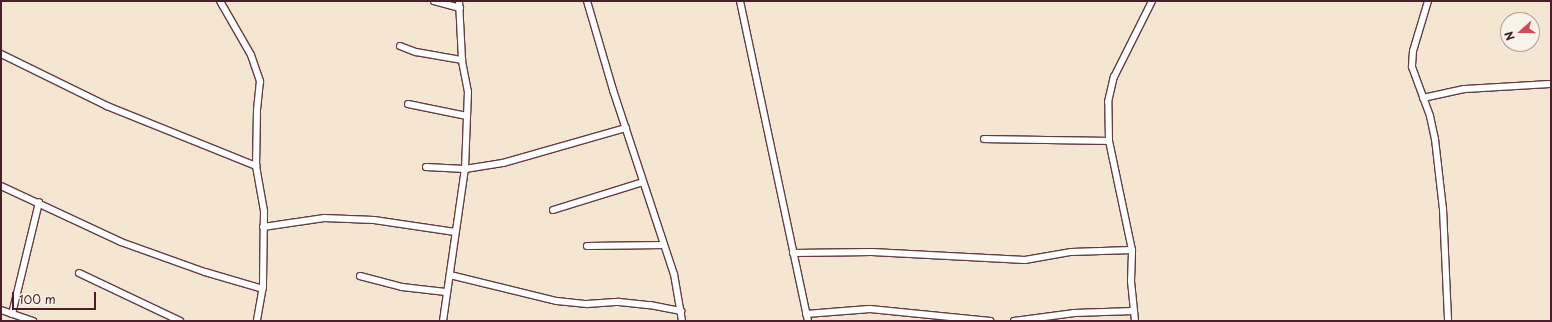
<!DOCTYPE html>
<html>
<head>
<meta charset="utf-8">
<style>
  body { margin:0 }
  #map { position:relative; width:1552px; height:322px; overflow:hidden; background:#f4e6d0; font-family:"Playpen Sans",sans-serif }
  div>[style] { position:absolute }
  .roads { filter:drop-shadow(1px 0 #643d44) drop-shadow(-1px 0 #643d44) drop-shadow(0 1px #643d44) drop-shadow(0 -1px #643d44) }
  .minor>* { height:6px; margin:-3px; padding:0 3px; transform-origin:3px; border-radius:3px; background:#fff }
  span { translate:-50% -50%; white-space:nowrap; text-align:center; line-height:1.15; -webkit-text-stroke:4px #f7f3e8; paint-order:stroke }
  .frame { position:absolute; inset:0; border:2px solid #4a1f2b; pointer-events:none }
  .north { position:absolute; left:1500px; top:12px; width:40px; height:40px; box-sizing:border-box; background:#f7f3e8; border:1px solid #b29e9c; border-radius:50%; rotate:249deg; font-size:11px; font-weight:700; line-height:16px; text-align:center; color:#4a1f2b }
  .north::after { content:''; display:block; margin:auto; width:14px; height:18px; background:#d1495b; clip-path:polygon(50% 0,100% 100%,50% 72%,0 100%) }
  .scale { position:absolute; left:12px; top:292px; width:84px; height:18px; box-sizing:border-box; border:2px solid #4a1f2b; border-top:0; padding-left:5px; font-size:12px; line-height:14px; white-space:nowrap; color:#4a1f2b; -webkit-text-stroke:3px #f7f3e8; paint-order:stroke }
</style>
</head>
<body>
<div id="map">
  <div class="roads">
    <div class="minor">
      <div style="left:220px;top:1px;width:62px;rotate:60.1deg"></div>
      <div style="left:251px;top:55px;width:28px;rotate:71deg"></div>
      <div style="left:260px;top:81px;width:29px;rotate:96deg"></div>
      <div style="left:257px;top:110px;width:56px;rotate:91deg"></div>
      <div style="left:256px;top:166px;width:46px;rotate:79.9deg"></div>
      <div style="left:264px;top:211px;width:75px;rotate:90.8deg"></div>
      <div style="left:263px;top:286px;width:36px;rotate:100deg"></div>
      <div style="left:434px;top:1px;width:27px;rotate:15deg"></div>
      <div style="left:587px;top:1px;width:93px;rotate:73.7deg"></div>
      <div style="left:613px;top:90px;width:194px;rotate:71.7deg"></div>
      <div style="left:674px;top:274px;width:48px;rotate:80.3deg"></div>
      <div style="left:740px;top:1px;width:327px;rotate:78deg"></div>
      <div style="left:1428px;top:1px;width:52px;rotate:106.7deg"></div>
      <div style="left:1413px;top:51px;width:16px;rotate:94deg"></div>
      <div style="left:1412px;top:67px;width:52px;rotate:69.8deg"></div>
      <div style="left:1430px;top:116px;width:24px;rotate:78deg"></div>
      <div style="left:1435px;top:139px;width:70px;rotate:83.5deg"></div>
      <div style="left:1443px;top:209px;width:112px;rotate:87.4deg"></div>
      <div style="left:400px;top:46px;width:17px;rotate:21deg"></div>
      <div style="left:416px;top:52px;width:47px;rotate:9.9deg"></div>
      <div style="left:1px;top:54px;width:118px;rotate:26.1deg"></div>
      <div style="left:107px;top:106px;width:161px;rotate:21.9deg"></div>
      <div style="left:1423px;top:98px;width:42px;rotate:-12.4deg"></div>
      <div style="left:1464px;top:89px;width:87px;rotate:-3.3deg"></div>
      <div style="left:408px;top:104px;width:60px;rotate:11.5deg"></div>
      <div style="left:984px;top:139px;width:125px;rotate:0.9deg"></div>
      <div style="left:426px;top:167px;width:39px;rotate:3deg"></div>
      <div style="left:465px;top:169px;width:38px;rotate:-9deg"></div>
      <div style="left:503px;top:163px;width:128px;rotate:-15.9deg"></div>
      <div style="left:1px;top:186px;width:132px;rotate:25deg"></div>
      <div style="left:121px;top:242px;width:89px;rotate:19.7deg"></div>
      <div style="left:205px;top:272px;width:60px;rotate:16.3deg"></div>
      <div style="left:553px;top:210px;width:94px;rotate:-17.3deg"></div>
      <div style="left:263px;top:227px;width:62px;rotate:-8.4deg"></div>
      <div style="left:324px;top:218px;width:50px;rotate:2.3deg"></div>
      <div style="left:374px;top:220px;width:82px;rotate:8.4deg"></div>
      <div style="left:587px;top:246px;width:77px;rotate:-0.7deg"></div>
      <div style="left:793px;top:253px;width:79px;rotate:-0.7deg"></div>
      <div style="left:872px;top:252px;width:153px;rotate:3deg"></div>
      <div style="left:1025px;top:260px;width:47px;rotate:-9.9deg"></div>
      <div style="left:1071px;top:252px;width:61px;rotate:-1.9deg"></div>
      <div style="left:79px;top:273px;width:112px;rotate:25.4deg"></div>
      <div style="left:450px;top:275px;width:110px;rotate:13.7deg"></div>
      <div style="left:557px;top:301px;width:30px;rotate:6deg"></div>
      <div style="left:587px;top:304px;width:32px;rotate:-4deg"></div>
      <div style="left:619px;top:302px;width:31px;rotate:6deg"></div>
      <div style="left:650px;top:305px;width:32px;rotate:11deg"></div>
      <div style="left:360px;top:276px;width:43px;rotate:14.7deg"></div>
      <div style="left:402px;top:287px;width:44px;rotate:6.5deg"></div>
      <div style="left:1px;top:310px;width:34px;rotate:19deg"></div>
      <div style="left:12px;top:314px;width:115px;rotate:-76.4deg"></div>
      <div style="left:806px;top:314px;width:64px;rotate:-4.5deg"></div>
      <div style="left:870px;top:309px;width:121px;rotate:5.7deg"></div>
      <div style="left:443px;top:321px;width:154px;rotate:-81.8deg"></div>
      <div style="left:465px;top:169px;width:77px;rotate:-87.8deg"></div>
      <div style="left:468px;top:92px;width:33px;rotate:-101deg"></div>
      <div style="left:462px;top:60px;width:59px;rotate:-92.9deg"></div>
      <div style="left:1014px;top:321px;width:61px;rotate:-7.6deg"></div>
      <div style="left:1074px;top:313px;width:60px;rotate:-1.9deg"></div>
      <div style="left:1135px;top:321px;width:40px;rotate:-95.7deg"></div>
      <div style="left:1131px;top:281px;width:31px;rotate:-88deg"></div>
      <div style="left:1132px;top:250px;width:111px;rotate:-101.9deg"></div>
      <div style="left:1109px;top:141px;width:39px;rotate:-91deg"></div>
      <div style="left:1108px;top:102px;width:26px;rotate:-77deg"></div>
      <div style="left:1114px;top:77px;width:85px;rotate:-63.4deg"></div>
    </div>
  </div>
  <div class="frame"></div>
  <div class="north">N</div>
  <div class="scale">100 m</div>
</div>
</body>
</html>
